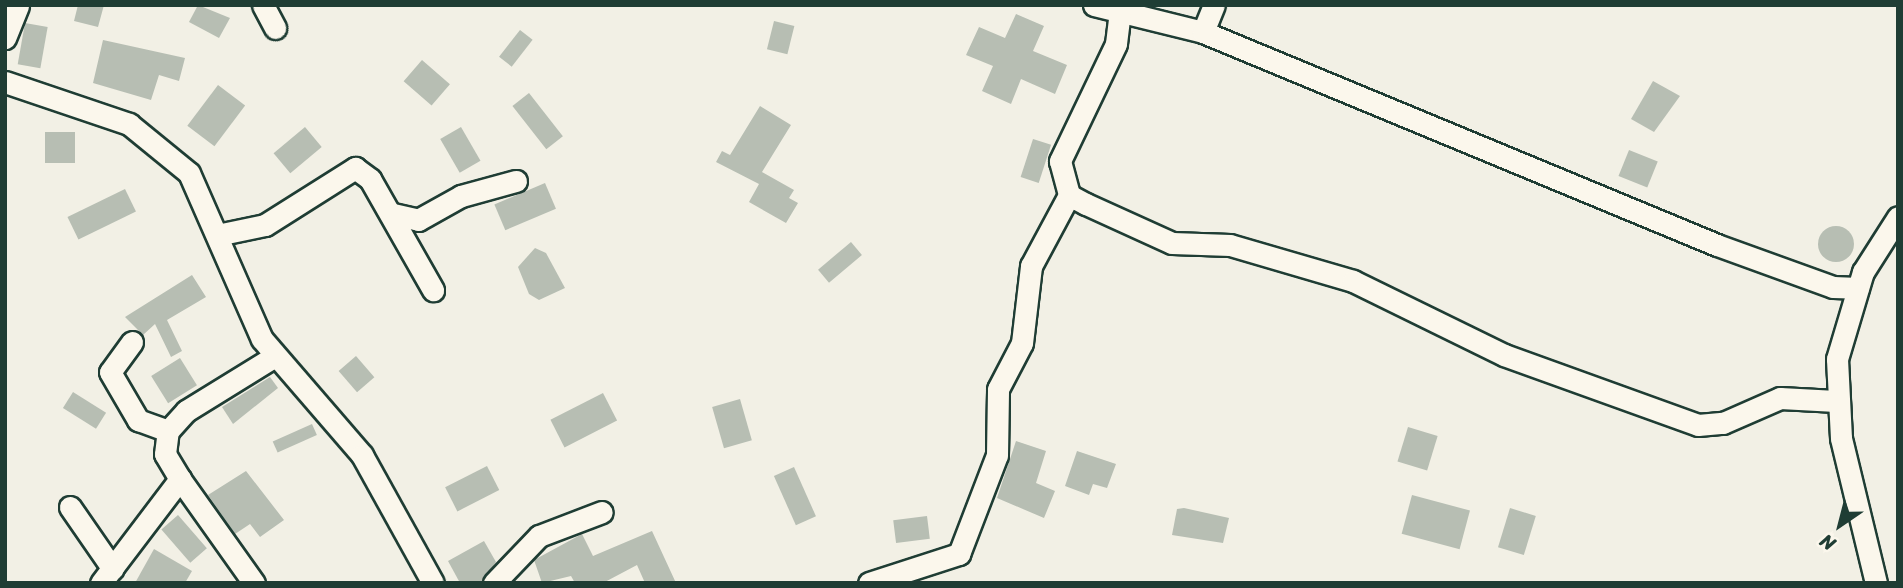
<!DOCTYPE html>
<html>
<head>
<meta charset="utf-8">
<style>
  body { margin:0 }
  #map { position:relative; width:1903px; height:588px; overflow:hidden; background:#f2f0e5; font-family:Sriracha,sans-serif }
  div>[style] { position:absolute }
  .building>* { inset:0; background:#b7beb3; transform-origin:0 0 }
  .round { border-radius:50% }
  .roads { filter:drop-shadow(2px 0 #1f3d34) drop-shadow(-2px 0 #1f3d34) drop-shadow(0 2px #1f3d34) drop-shadow(0 -2px #1f3d34) }
  .minor>* { height:21px; margin:-10.5px; padding:0 10.5px; transform-origin:10.5px; border-radius:10.5px; background:#fbf7ec }
  span { translate:-50% -50%; white-space:nowrap; text-align:center; line-height:1.15; -webkit-text-stroke:5px #fbf7ec; paint-order:stroke }
  .frame { position:absolute; inset:0; border:7px solid #1f3d34; pointer-events:none }
  .north { position:absolute; left:1805px; top:490px; width:70px; height:70px; -webkit-text-stroke:5px #fbf7ec; paint-order:stroke; rotate:215deg; font-size:19px; font-weight:700; line-height:28px; text-align:center; color:#1f3d34 }
  .north::after { content:''; display:block; margin:auto; width:24px; height:32px; background:#1f3d34; clip-path:polygon(50% 0,100% 100%,50% 72%,0 100%) }
</style>
</head>
<body>
<div id="map">
  <div class="building">
    <div style="clip-path:polygon(78px 5px,104px 5px,98px 27px,74px 21px)"></div>
    <div style="clip-path:polygon(198px 5px,230px 18px,219px 38px,189px 22px)"></div>
    <div style="clip-path:polygon(1016px 14px,1044px 26px,1033px 51px,1067px 65px,1055px 94px,1021px 79px,1011px 104px,982px 91px,993px 66px,966px 55px,979px 27px,1005px 38px)"></div>
    <div style="left:774px;top:21px;width:21px;height:29px;rotate:14deg"></div>
    <div style="left:25px;top:23px;width:23px;height:42px;rotate:10deg"></div>
    <div style="left:520px;top:30px;width:16px;height:34px;rotate:38deg"></div>
    <div style="clip-path:polygon(103px 40px,185px 58px,179px 81px,159px 75px,151px 100px,93px 83px)"></div>
    <div style="left:422px;top:60px;width:37px;height:28px;rotate:41deg"></div>
    <div style="clip-path:polygon(1653px 81px,1680px 96px,1654px 132px,1631px 119px)"></div>
    <div style="left:218px;top:85px;width:34px;height:51px;rotate:37deg"></div>
    <div style="left:529px;top:93px;width:55px;height:21px;rotate:52deg"></div>
    <div style="clip-path:polygon(760px 106px,791px 125px,762px 172px,794px 190px,789px 198px,798px 203px,786px 223px,749px 202px,759px 184px,716px 162px,722px 151px,730px 155px)"></div>
    <div style="left:305px;top:127px;width:26px;height:41px;rotate:50deg"></div>
    <div style="left:461px;top:127px;width:39px;height:24px;rotate:60deg"></div>
    <div style="left:75px;top:132px;width:31px;height:30px;rotate:90deg"></div>
    <div style="left:1033px;top:139px;width:19px;height:40px;rotate:18deg"></div>
    <div style="left:1629px;top:150px;width:31px;height:28px;rotate:22deg"></div>
    <div style="left:545px;top:183px;width:28px;height:55px;rotate:67deg"></div>
    <div style="left:125px;top:189px;width:25px;height:64px;rotate:64deg"></div>
    <div class="round" style="left:1818px;top:226px;width:36px;height:36px"></div>
    <div style="left:851px;top:242px;width:17px;height:43px;rotate:50deg"></div>
    <div style="clip-path:polygon(535px 248px,546px 253px,565px 288px,539px 300px,529px 294px,518px 267px)"></div>
    <div style="clip-path:polygon(192px 275px,206px 297px,167px 320px,182px 351px,171px 357px,155px 324px,143px 335px,125px 317px)"></div>
    <div style="left:356px;top:356px;width:28px;height:23px;rotate:49deg"></div>
    <div style="left:180px;top:358px;width:32px;height:34px;rotate:58deg"></div>
    <div style="clip-path:polygon(270px 377px,278px 388px,233px 424px,222px 407px)"></div>
    <div style="left:73px;top:392px;width:39px;height:19px;rotate:32deg"></div>
    <div style="left:603px;top:393px;width:31px;height:59px;rotate:63deg"></div>
    <div style="left:740px;top:399px;width:43px;height:29px;rotate:74deg"></div>
    <div style="left:312px;top:424px;width:12px;height:43px;rotate:66deg"></div>
    <div style="left:1408px;top:427px;width:31px;height:36px;rotate:17deg"></div>
    <div style="clip-path:polygon(1016px 441px,1046px 451px,1036px 483px,1055px 491px,1044px 518px,997px 498px)"></div>
    <div style="clip-path:polygon(1077px 451px,1116px 464px,1107px 488px,1093px 484px,1089px 495px,1065px 486px)"></div>
    <div style="left:487px;top:466px;width:27px;height:47px;rotate:63deg"></div>
    <div style="left:794px;top:467px;width:54px;height:22px;rotate:66deg"></div>
    <div style="clip-path:polygon(246px 471px,284px 520px,260px 537px,250px 524px,235px 534px,208px 495px)"></div>
    <div style="left:1412px;top:495px;width:60px;height:40px;rotate:15deg"></div>
    <div style="clip-path:polygon(1184px 508px,1229px 518px,1223px 543px,1172px 535px,1177px 509px)"></div>
    <div style="left:1510px;top:508px;width:27px;height:41px;rotate:17deg"></div>
    <div style="left:178px;top:515px;width:44px;height:22px;rotate:49deg"></div>
    <div style="left:927px;top:516px;width:23px;height:34px;rotate:83deg"></div>
    <div style="clip-path:polygon(652px 531px,676px 583px,645px 583px,637px 565px,603px 583px,575px 583px,571px 576px,542px 583px,534px 560px,582px 534px,593px 556px)"></div>
    <div style="clip-path:polygon(484px 541px,496px 562px,481px 583px,460px 583px,448px 561px)"></div>
    <div style="clip-path:polygon(154px 549px,192px 571px,185px 583px,135px 583px)"></div>
  </div>
  <div class="roads">
    <div class="minor">
      <div style="left:263px;top:5px;width:26px;rotate:62deg"></div>
      <div style="left:1094px;top:5px;width:112px;rotate:13.9deg"></div>
      <div style="left:1203px;top:32px;width:556px;rotate:22.51deg"></div>
      <div style="left:1717px;top:245px;width:123px;rotate:19.9deg"></div>
      <div style="left:1833px;top:287px;width:25px;rotate:2deg"></div>
      <div style="left:1120px;top:11px;width:33px;rotate:97deg"></div>
      <div style="left:1116px;top:44px;width:130px;rotate:115.6deg"></div>
      <div style="left:1060px;top:161px;width:35px;rotate:75deg"></div>
      <div style="left:1069px;top:195px;width:19px;rotate:28deg"></div>
      <div style="left:1086px;top:204px;width:94px;rotate:24.4deg"></div>
      <div style="left:1172px;top:243px;width:58px;rotate:2deg"></div>
      <div style="left:1230px;top:245px;width:128px;rotate:16.3deg"></div>
      <div style="left:1353px;top:281px;width:168px;rotate:26.1deg"></div>
      <div style="left:1504px;top:355px;width:206px;rotate:19.8deg"></div>
      <div style="left:1698px;top:425px;width:25px;rotate:-5deg"></div>
      <div style="left:1723px;top:423px;width:62px;rotate:-23.7deg"></div>
      <div style="left:1780px;top:398px;width:56px;rotate:3.1deg"></div>
      <div style="left:1203px;top:32px;width:29px;rotate:-68deg"></div>
      <div style="left:5px;top:38px;width:35px;rotate:-68deg"></div>
      <div style="left:5px;top:82px;width:131px;rotate:18.7deg"></div>
      <div style="left:129px;top:124px;width:77px;rotate:39.2deg"></div>
      <div style="left:189px;top:173px;width:181px;rotate:66.3deg"></div>
      <div style="left:262px;top:339px;width:153px;rotate:49.2deg"></div>
      <div style="left:362px;top:455px;width:146px;rotate:61deg"></div>
      <div style="left:393px;top:214px;width:26px;rotate:13deg"></div>
      <div style="left:418px;top:220px;width:49px;rotate:-29.2deg"></div>
      <div style="left:461px;top:196px;width:57px;rotate:-15.3deg"></div>
      <div style="left:217px;top:235px;width:49px;rotate:-11.8deg"></div>
      <div style="left:265px;top:225px;width:107px;rotate:-32.3deg"></div>
      <div style="left:355px;top:168px;width:19px;rotate:36deg"></div>
      <div style="left:370px;top:179px;width:128px;rotate:60.4deg"></div>
      <div style="left:132px;top:342px;width:37px;rotate:126deg"></div>
      <div style="left:110px;top:372px;width:56px;rotate:59.7deg"></div>
      <div style="left:138px;top:420px;width:32px;rotate:20deg"></div>
      <div style="left:180px;top:479px;width:29px;rotate:-121deg"></div>
      <div style="left:165px;top:454px;width:23px;rotate:-83deg"></div>
      <div style="left:168px;top:431px;width:27px;rotate:-48deg"></div>
      <div style="left:186px;top:411px;width:105px;rotate:-31.7deg"></div>
      <div style="left:70px;top:507px;width:75px;rotate:55.3deg"></div>
      <div style="left:101px;top:583px;width:131px;rotate:-52.8deg"></div>
      <div style="left:180px;top:479px;width:128px;rotate:54.6deg"></div>
      <div style="left:494px;top:583px;width:65px;rotate:-46.2deg"></div>
      <div style="left:539px;top:536px;width:67px;rotate:-20.9deg"></div>
      <div style="left:869px;top:583px;width:95px;rotate:-17.9deg"></div>
      <div style="left:959px;top:554px;width:106px;rotate:-69deg"></div>
      <div style="left:997px;top:455px;width:66px;rotate:-89.1deg"></div>
      <div style="left:998px;top:389px;width:52px;rotate:-62.4deg"></div>
      <div style="left:1022px;top:343px;width:78px;rotate:-83.3deg"></div>
      <div style="left:1031px;top:266px;width:81px;rotate:-61.8deg"></div>
      <div style="left:1876px;top:583px;width:149px;rotate:-103.6deg"></div>
      <div style="left:1841px;top:438px;width:79px;rotate:-92.9deg"></div>
      <div style="left:1837px;top:359px;width:91px;rotate:-73.4deg"></div>
      <div style="left:1863px;top:272px;width:65px;rotate:-57.5deg"></div>
    </div>
  </div>
  <div class="frame"></div>
  <div class="north">N</div>
</div>
</body>
</html>
